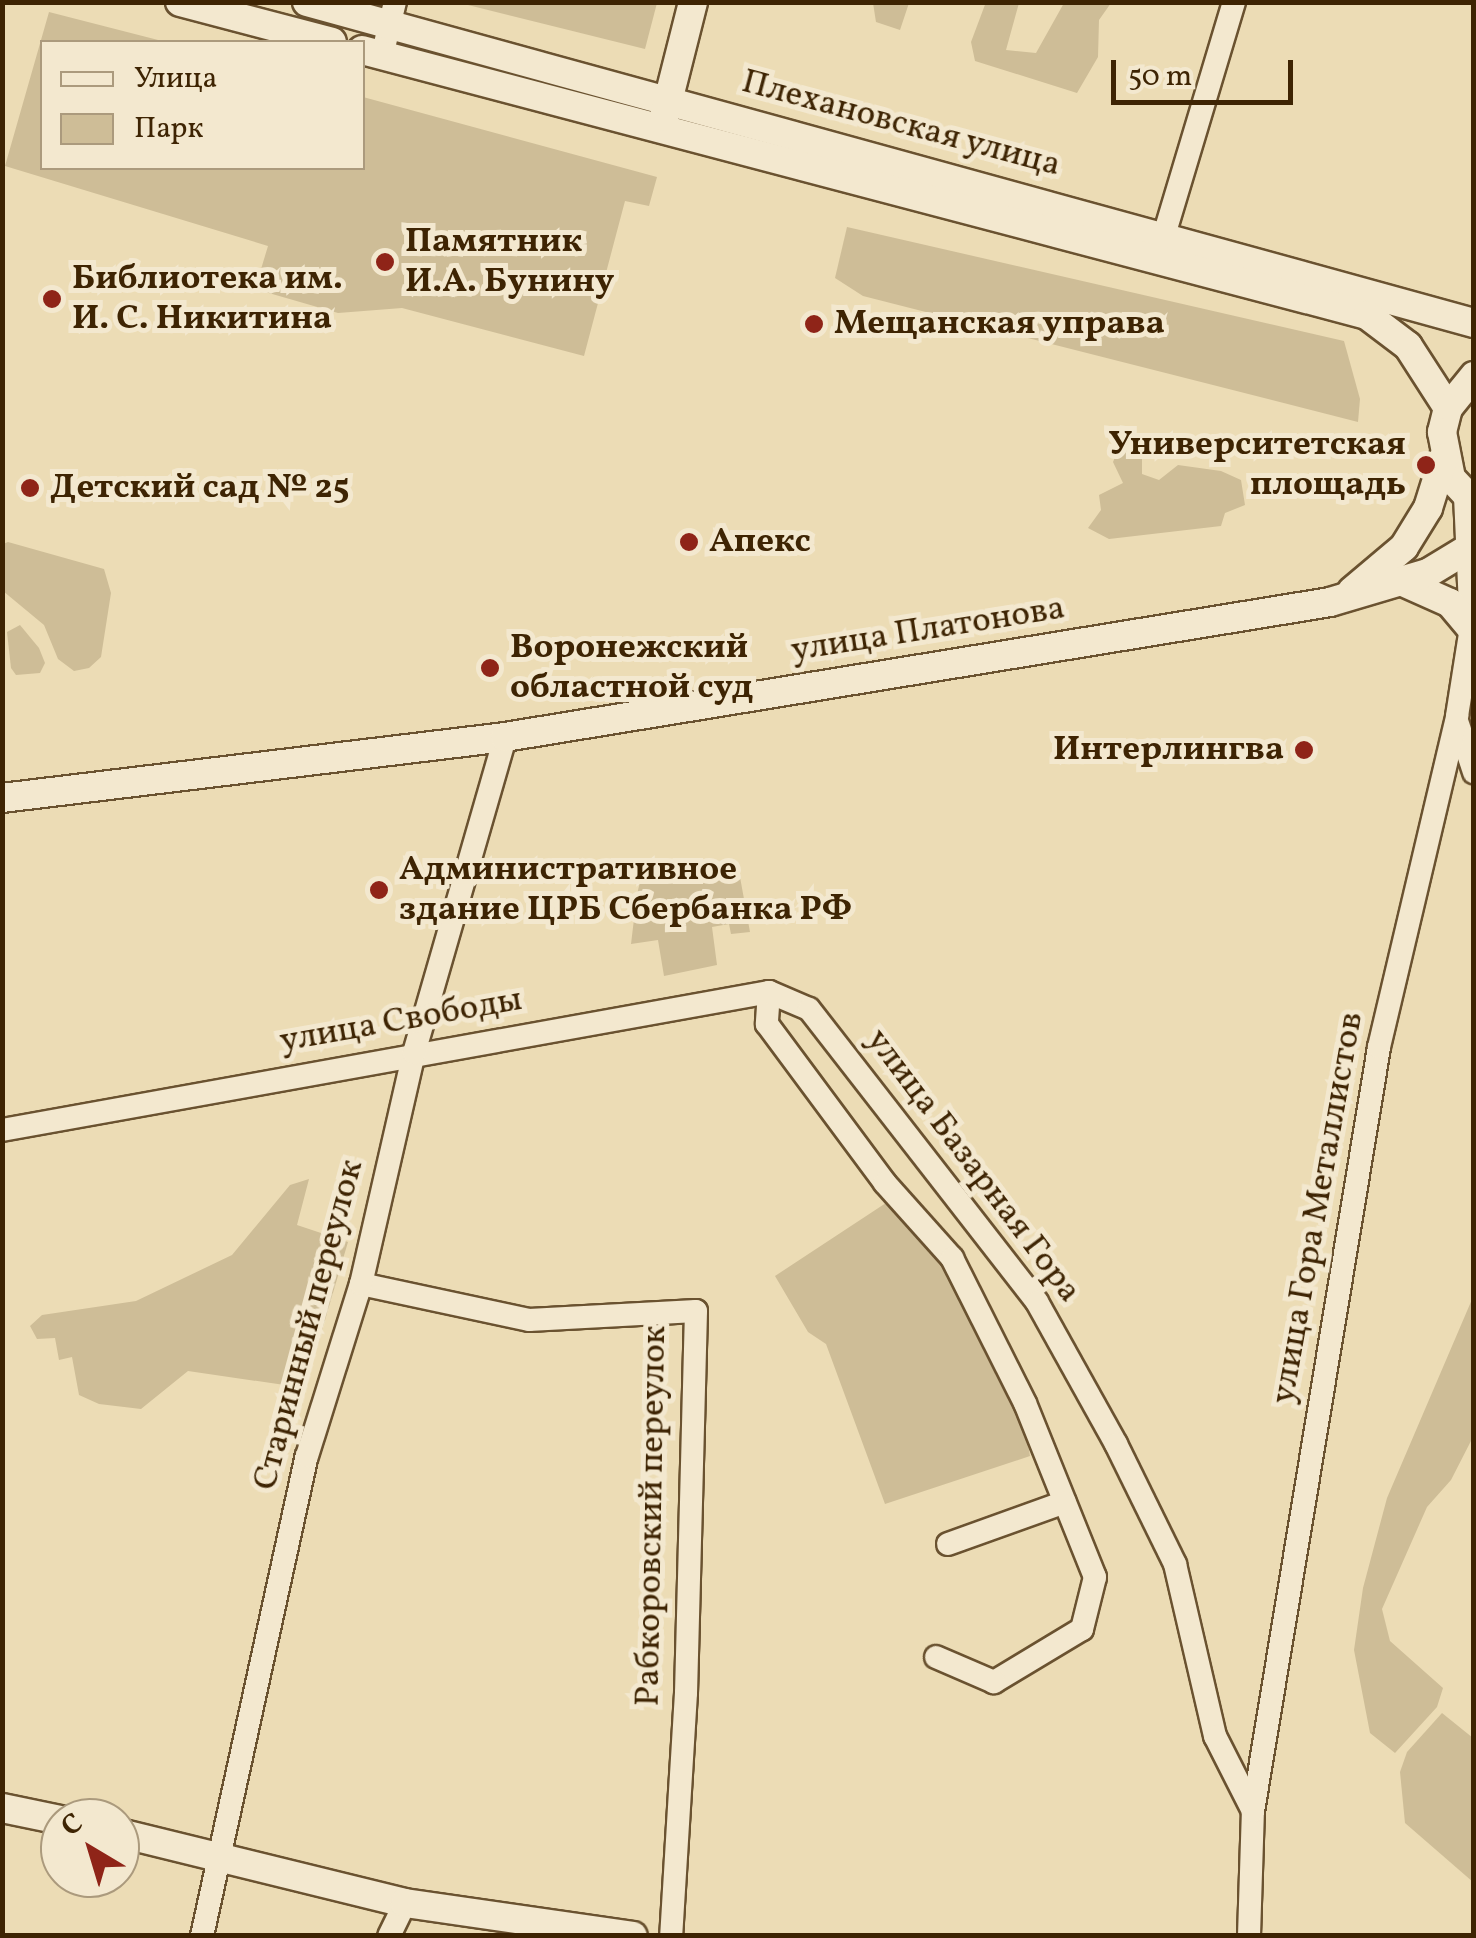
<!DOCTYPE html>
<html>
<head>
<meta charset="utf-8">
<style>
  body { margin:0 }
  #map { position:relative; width:1476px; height:1938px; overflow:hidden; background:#ecdcb5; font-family:Vollkorn,serif }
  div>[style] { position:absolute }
  .green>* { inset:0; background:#cebd97 }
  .roads { filter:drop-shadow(2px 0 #6a5230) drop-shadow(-2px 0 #6a5230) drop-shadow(0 2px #6a5230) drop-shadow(0 -2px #6a5230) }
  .minor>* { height:22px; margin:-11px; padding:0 11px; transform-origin:11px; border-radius:11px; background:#f3e8cf }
  .tertiary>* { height:28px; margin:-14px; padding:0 14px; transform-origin:14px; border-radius:14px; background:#f3e8cf }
  .dots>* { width:28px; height:28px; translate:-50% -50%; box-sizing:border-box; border:5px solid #f3e8cf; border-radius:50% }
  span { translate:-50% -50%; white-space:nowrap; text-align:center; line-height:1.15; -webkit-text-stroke:10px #f3e8cf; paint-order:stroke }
  .street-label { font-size:35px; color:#3e2403 }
  .poi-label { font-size:35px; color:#3e2403; font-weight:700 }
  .left { translate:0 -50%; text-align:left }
  .right { translate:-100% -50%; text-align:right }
  .frame { position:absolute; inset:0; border:5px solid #3e2403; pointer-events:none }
  .legend { position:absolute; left:40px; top:40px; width:325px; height:130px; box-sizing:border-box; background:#f3e8cf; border:2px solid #ab9a7d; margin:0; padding:12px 18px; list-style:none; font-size:30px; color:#3e2403 }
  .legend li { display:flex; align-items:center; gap:20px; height:50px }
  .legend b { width:50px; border:2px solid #ab9a7d }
  .north { position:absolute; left:40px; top:1798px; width:100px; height:100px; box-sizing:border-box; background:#f3e8cf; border:2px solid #ab9a7d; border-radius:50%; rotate:322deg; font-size:28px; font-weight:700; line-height:40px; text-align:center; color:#3e2403 }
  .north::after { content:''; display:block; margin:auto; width:35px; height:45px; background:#8f2418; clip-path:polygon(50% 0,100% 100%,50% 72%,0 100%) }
  .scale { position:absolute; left:1111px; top:60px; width:182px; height:45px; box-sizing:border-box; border:5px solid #3e2403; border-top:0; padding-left:12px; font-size:30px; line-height:35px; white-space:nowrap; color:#3e2403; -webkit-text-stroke:8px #f3e8cf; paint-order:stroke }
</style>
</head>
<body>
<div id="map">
  <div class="green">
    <div style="clip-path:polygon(986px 2px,1019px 3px,1006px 50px,1036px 53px,1064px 3px,1111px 3px,1099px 20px,1098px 57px,1077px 93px,975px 61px,971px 42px)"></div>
    <div style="clip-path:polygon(460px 3px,657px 2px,657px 3px,645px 49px)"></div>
    <div style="clip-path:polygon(873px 3px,909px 3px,900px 30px,876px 22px)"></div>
    <div style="clip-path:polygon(49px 12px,162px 41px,42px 42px,42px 168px,362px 168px,363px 97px,657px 177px,649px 206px,625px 201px,584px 356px,402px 308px,338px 313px,255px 289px,268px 246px,5px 166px)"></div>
    <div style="clip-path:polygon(847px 227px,1344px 341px,1360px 399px,1358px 422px,863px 296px,835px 278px)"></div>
    <div style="clip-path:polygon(1120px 445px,1142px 452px,1142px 474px,1159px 480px,1178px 465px,1221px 471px,1241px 480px,1245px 505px,1225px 513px,1221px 526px,1109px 539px,1088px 528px,1101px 510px,1099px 495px,1123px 483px,1113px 462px)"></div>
    <div style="clip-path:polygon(8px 542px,104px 569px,111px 593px,101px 657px,89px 668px,74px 671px,58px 659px,44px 625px,3px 591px,3px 544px)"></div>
    <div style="clip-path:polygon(20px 625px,39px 648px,45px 663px,40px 673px,16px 675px,11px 668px,7px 632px)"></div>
    <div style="clip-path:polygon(643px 869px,740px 877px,750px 932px,731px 934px,729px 924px,712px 927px,717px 965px,664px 976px,658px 940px,631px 944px,634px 919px,655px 917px,657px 908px,635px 903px)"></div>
    <div style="clip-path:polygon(309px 1179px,297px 1225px,348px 1242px,305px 1388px,188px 1371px,141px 1409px,99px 1404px,79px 1395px,72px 1357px,59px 1360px,55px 1338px,37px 1339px,30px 1326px,42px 1315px,136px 1301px,232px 1255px,290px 1185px)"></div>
    <div style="clip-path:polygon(892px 1199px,944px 1259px,1024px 1421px,1030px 1456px,885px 1504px,826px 1344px,808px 1332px,775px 1276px)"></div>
    <div style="clip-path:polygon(1473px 1297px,1473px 1437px,1451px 1480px,1427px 1507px,1382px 1609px,1390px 1641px,1443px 1688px,1437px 1707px,1395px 1753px,1370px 1733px,1354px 1650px,1363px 1588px,1387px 1498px)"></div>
    <div style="clip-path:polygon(1442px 1713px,1473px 1738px,1473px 1882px,1405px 1823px,1400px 1772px,1407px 1752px)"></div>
  </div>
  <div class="roads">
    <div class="minor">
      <div style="left:382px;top:56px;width:56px;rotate:-76.5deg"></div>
      <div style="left:1159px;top:252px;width:261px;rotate:-73.3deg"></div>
      <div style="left:1458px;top:724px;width:51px;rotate:71.6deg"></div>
      <div style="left:769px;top:992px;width:32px;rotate:94deg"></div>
      <div style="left:767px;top:1024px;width:198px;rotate:53.4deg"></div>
      <div style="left:885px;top:1183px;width:101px;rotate:48.2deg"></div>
      <div style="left:952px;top:1258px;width:162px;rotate:63.3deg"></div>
      <div style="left:1025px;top:1403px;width:188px;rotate:68.1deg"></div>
      <div style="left:1095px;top:1577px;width:54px;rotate:104deg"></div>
      <div style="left:1082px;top:1629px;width:103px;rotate:148.9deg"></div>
      <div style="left:994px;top:1682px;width:63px;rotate:-156.7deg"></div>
      <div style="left:2px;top:1130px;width:779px;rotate:-10.2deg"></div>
      <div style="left:769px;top:992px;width:43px;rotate:23deg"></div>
      <div style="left:809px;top:1009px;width:371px;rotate:52.1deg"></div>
      <div style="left:1037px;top:1302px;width:162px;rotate:60.9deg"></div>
      <div style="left:1116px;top:1444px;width:134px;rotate:63.8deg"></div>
      <div style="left:1175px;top:1564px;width:177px;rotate:76.9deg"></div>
      <div style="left:1215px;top:1736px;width:84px;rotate:63.1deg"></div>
      <div style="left:361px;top:1284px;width:172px;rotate:12.1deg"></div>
      <div style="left:529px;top:1320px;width:167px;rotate:-3.1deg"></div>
      <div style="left:696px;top:1311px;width:382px;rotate:91.5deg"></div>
      <div style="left:686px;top:1693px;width:243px;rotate:93.5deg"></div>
      <div style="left:948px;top:1544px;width:124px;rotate:-19.7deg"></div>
      <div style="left:202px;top:1936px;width:491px;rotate:-77.7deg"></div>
      <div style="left:307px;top:1456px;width:180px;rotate:-72.6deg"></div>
      <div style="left:361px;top:1284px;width:237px;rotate:-77.1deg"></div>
      <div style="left:414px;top:1053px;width:329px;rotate:-73.9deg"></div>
      <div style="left:389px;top:1936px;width:37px;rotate:-64deg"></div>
      <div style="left:1249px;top:1936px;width:125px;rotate:-88.2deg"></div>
      <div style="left:1253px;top:1811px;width:774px;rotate:-80.63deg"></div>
      <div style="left:1379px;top:1047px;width:340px;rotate:-76.7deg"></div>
      <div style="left:1457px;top:716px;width:89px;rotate:-81deg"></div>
      <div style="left:1471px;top:628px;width:132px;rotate:-92.6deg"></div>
    </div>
    <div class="tertiary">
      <div style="left:180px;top:2px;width:157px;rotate:14.7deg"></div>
      <div style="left:307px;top:2px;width:1210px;rotate:15.38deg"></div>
      <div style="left:362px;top:50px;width:1039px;rotate:14.77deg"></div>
      <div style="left:1367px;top:315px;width:51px;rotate:37.1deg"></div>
      <div style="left:1408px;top:346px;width:74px;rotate:57.2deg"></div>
      <div style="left:664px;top:117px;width:119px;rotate:-75.8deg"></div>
      <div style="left:1474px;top:376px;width:41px;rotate:129.1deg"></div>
      <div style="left:1448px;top:408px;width:25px;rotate:104deg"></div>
      <div style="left:1442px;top:432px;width:47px;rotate:78.9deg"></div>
      <div style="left:1451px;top:478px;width:34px;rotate:47deg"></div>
      <div style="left:1403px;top:582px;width:51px;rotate:24.1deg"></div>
      <div style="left:1450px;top:603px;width:33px;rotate:50deg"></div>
      <div style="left:1352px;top:591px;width:68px;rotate:-40.2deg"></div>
      <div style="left:1404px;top:547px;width:46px;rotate:-58.4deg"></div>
      <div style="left:1428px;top:508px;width:53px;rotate:-72.6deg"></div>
      <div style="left:2px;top:798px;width:507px;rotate:-6.91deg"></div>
      <div style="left:505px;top:737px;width:836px;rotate:-9.29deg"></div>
      <div style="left:1330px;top:602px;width:102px;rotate:-16.5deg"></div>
      <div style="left:1428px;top:573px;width:54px;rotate:-31.3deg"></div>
      <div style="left:2px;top:1808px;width:59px;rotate:11.7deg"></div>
      <div style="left:120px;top:1833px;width:293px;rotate:13.8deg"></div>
      <div style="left:405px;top:1903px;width:230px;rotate:8.2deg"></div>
    </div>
  </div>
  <div class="dots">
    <div style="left:385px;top:262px;background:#8f2418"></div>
    <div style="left:52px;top:299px;background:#8f2418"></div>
    <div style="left:814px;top:324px;background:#8f2418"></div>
    <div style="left:1426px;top:465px;background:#8f2418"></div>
    <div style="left:30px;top:488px;background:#8f2418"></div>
    <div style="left:689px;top:542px;background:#8f2418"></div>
    <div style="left:490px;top:668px;background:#8f2418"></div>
    <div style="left:1304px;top:750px;background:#8f2418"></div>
    <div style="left:379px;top:890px;background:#8f2418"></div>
  </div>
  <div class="street-label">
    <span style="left:901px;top:124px;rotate:15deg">Плехановская улица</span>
    <span style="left:928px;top:630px;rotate:-9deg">улица Платонова</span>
    <span style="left:401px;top:1021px;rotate:-10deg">улица Свободы</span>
    <span style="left:973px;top:1166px;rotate:53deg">улица Базарная Гора</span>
    <span style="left:1318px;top:1208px;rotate:-80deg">улица Гора Металлистов</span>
    <span style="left:309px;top:1325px;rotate:-75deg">Старинный переулок</span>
    <span style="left:652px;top:1516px;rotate:-89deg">Рабкоровский переулок</span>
  </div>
  <div class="poi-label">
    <span class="left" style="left:405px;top:262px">Памятник<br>И.А. Бунину</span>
    <span class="left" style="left:72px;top:299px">Библиотека им.<br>И. С. Никитина</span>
    <span class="left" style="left:834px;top:324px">Мещанская управа</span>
    <span class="right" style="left:1406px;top:465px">Университетская<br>площадь</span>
    <span class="left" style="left:50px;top:488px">Детский сад № 25</span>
    <span class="left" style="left:709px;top:542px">Апекс</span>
    <span class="left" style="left:510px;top:668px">Воронежский<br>областной суд</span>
    <span class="right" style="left:1284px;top:750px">Интерлингва</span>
    <span class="left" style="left:399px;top:890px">Административное<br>здание ЦРБ Сбербанка РФ</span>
  </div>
  <div class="frame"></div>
  <ul class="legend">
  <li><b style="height:12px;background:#f3e8cf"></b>Улица</li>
  <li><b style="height:28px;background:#cebd97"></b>Парк</li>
  </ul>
  <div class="north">С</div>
  <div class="scale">50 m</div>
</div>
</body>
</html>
